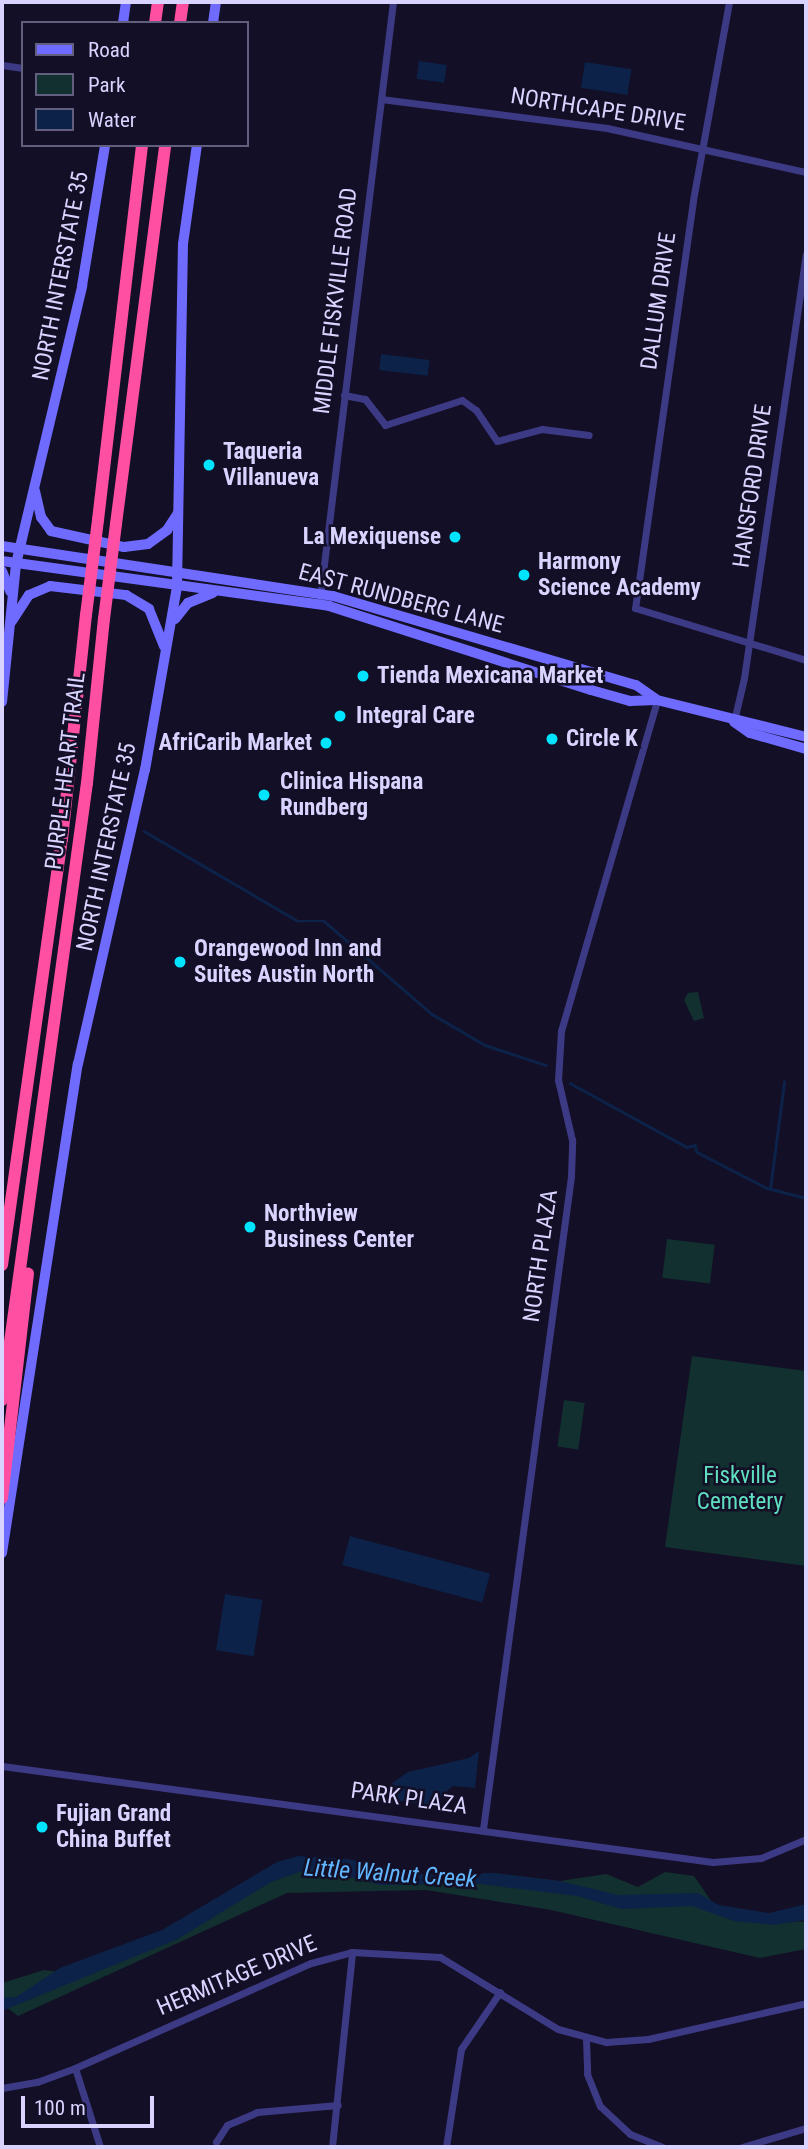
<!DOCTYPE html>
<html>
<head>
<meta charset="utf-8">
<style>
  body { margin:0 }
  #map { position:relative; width:808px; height:2149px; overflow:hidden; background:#130f26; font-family:"Roboto Condensed",sans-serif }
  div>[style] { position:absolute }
  .green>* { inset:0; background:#12302f; transform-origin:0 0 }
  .water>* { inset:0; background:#0c2248; transform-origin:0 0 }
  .stream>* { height:2.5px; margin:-1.25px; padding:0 1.25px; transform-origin:1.25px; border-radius:1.25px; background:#0c2248 }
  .minor>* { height:7px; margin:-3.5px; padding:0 3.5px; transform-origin:3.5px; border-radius:3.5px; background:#3d3a85 }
  .secondary>* { height:10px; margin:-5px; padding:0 5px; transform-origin:5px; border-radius:5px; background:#6f6bff }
  .motorway>* { height:12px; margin:-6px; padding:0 6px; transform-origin:6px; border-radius:6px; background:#ff4fa3 }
  .motorway-bridge>* { height:12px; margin:-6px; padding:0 6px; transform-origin:6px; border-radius:6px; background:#ff4fa3 }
  .dots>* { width:19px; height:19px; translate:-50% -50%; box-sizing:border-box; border:4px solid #130f26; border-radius:50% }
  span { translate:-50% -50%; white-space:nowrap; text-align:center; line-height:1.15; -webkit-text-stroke:5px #130f26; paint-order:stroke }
  .street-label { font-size:23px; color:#d9d4ff }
  .poi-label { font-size:23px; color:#d9d4ff; font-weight:700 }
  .left { translate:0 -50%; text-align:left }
  .right { translate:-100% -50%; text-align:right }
  .park-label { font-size:23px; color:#5fe0c0 }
  .water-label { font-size:24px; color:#62b6ff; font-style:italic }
  .frame { position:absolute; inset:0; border:4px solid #d9d4ff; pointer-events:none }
  .legend { position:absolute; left:21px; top:21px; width:228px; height:126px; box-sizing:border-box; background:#130f26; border:2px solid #625e7d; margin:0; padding:9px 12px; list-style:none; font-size:21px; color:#d9d4ff }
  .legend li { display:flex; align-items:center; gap:14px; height:35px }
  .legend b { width:35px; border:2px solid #625e7d }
  .scale { position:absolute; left:21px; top:2096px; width:133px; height:32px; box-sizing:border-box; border:4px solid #d9d4ff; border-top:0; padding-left:9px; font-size:21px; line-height:24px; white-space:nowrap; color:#d9d4ff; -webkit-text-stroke:5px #130f26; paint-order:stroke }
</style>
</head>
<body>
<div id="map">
  <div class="green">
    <div style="clip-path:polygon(698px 992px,704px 1018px,694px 1021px,684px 1000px,688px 993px)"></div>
    <div style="left:667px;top:1239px;width:48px;height:39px;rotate:7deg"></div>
    <div style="clip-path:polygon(692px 1356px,806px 1371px,806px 1566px,665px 1547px)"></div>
    <div style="left:564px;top:1400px;width:21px;height:47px;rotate:8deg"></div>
    <div style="clip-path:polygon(292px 1858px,418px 1874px,493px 1873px,560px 1881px,606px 1874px,638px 1887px,665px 1872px,694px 1876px,712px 1902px,737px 1918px,806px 1922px,806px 1949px,760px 1958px,551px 1910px,426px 1890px,287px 1893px,18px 2016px,2px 2004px,2px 1983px,44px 1970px,58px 1972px,140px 1942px,212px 1907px)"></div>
  </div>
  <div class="water">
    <div style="left:419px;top:61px;width:28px;height:18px;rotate:8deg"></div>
    <div style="left:585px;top:62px;width:47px;height:26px;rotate:9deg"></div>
    <div style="left:381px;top:354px;width:49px;height:16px;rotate:7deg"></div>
    <div style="left:350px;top:1536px;width:145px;height:30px;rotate:15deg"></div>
    <div style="left:225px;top:1594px;width:38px;height:57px;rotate:9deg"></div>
    <div style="clip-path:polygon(479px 1751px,475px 1788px,453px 1786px,442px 1795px,440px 1807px,388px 1799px,391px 1784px,408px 1772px,469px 1758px)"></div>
    <div style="clip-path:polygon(298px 1856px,348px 1859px,418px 1874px,493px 1873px,560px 1881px,618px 1895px,698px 1893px,719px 1905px,769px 1913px,806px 1904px,806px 1920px,773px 1925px,734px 1921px,692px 1906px,621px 1909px,577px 1896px,481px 1884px,380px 1885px,328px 1871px,303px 1871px,271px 1882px,178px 1939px,2px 2011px,2px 1998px,16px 1997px,60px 1968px,162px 1930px,277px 1862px)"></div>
  </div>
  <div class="stream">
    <div style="left:144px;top:831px;width:178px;rotate:30.3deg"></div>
    <div style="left:298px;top:921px;width:26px"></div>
    <div style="left:324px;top:921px;width:143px;rotate:40.7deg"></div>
    <div style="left:432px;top:1014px;width:61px;rotate:30.3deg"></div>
    <div style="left:485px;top:1045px;width:64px;rotate:18.2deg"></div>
    <div style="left:570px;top:1083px;width:133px;rotate:28.7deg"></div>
    <div style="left:687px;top:1147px;width:8px;rotate:-14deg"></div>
    <div style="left:695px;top:1145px;width:7px;rotate:74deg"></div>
    <div style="left:697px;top:1152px;width:79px;rotate:27.2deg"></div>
    <div style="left:767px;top:1188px;width:40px;rotate:14.4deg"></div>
    <div style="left:770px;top:1189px;width:108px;rotate:-82.5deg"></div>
  </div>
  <div class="minor">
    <div style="left:729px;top:2px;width:202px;rotate:100.3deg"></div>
    <div style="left:693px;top:201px;width:411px;rotate:98.1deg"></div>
    <div style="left:635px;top:608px;width:179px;rotate:16.9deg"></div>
    <div style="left:2px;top:65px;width:21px;rotate:8deg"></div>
    <div style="left:381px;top:99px;width:228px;rotate:7.3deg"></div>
    <div style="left:607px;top:128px;width:204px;rotate:12.5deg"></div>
    <div style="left:344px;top:395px;width:21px;rotate:11deg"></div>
    <div style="left:365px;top:399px;width:33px;rotate:52deg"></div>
    <div style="left:385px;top:425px;width:81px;rotate:-18deg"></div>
    <div style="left:462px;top:400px;width:17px;rotate:36deg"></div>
    <div style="left:476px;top:410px;width:37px;rotate:56deg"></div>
    <div style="left:497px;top:441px;width:47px;rotate:-14.9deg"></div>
    <div style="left:542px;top:429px;width:47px;rotate:7.3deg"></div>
    <div style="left:320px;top:597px;width:599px;rotate:-83.01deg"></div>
    <div style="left:734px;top:721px;width:44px;rotate:-76.9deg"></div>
    <div style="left:744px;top:678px;width:428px;rotate:-81.7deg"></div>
    <div style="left:2px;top:1766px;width:717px;rotate:7.69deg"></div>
    <div style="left:713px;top:1862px;width:48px;rotate:-4.8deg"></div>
    <div style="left:761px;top:1858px;width:49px;rotate:-22.9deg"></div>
    <div style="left:483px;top:1829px;width:659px;rotate:-82.32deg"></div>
    <div style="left:571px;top:1176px;width:36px;rotate:-88deg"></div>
    <div style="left:572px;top:1140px;width:62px;rotate:-103.1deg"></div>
    <div style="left:558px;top:1080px;width:49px;rotate:-86.5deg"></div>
    <div style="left:561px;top:1031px;width:345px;rotate:-73.8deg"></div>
    <div style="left:586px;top:2039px;width:35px;rotate:88deg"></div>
    <div style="left:587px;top:2074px;width:35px;rotate:68deg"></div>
    <div style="left:600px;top:2106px;width:41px;rotate:43deg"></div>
    <div style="left:630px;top:2134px;width:35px;rotate:22deg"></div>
    <div style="left:75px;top:2068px;width:83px;rotate:72.4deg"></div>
    <div style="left:2px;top:2088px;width:36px;rotate:-10deg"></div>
    <div style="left:37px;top:2082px;width:40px;rotate:-20.2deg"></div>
    <div style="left:75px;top:2068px;width:258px;rotate:-24deg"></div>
    <div style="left:311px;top:1963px;width:42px;rotate:-15deg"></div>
    <div style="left:352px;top:1952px;width:88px;rotate:3.3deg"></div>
    <div style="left:440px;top:1957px;width:138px;rotate:31.4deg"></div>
    <div style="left:558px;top:2029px;width:50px;rotate:15.2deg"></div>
    <div style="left:606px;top:2042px;width:42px;rotate:-4.1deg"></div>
    <div style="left:648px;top:2039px;width:162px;rotate:-12.8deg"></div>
    <div style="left:216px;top:2142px;width:20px;rotate:-57deg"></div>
    <div style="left:227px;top:2125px;width:33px;rotate:-23deg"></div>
    <div style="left:257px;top:2112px;width:81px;rotate:-4.9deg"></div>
    <div style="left:332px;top:2147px;width:196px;rotate:-84.1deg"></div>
    <div style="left:446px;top:2147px;width:99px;rotate:-81.3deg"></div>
    <div style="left:461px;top:2049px;width:69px;rotate:-55.6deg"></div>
    <div style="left:742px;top:2147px;width:67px;rotate:-16.5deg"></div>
  </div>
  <div class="secondary">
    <div style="left:123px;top:23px;width:21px;rotate:-82deg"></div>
    <div style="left:213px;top:23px;width:21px;rotate:-82deg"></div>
    <div style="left:35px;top:491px;width:27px;rotate:77deg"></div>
    <div style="left:41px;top:517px;width:17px;rotate:54deg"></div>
    <div style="left:51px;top:531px;width:75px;rotate:12.4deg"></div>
    <div style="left:124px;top:547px;width:24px;rotate:-7deg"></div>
    <div style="left:148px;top:544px;width:24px;rotate:-36deg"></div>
    <div style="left:167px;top:530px;width:20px;rotate:-57deg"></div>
    <div style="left:2px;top:546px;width:335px;rotate:8.6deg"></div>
    <div style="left:333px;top:596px;width:316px;rotate:16.4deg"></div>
    <div style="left:636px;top:685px;width:24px;rotate:35deg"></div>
    <div style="left:2px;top:561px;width:330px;rotate:7.8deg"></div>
    <div style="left:329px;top:606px;width:275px;rotate:17.8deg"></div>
    <div style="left:591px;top:690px;width:41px;rotate:15.8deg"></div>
    <div style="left:630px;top:701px;width:27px;rotate:-2deg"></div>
    <div style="left:657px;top:700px;width:154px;rotate:13.9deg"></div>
    <div style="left:2px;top:571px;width:22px;rotate:68deg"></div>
    <div style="left:175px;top:619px;width:21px;rotate:-51deg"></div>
    <div style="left:188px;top:603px;width:27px;rotate:-22deg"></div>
    <div style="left:12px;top:621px;width:31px;rotate:-57deg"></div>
    <div style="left:29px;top:595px;width:23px;rotate:-23deg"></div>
    <div style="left:50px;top:586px;width:77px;rotate:6.8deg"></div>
    <div style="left:126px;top:595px;width:27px;rotate:31deg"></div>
    <div style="left:149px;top:609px;width:40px;rotate:68deg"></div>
    <div style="left:2px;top:702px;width:139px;rotate:-84.2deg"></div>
    <div style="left:16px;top:564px;width:286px;rotate:-76.6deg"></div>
    <div style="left:82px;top:286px;width:143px;rotate:-80.7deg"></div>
    <div style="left:734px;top:722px;width:19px;rotate:35deg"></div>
    <div style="left:750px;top:733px;width:58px;rotate:15.9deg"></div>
    <div style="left:2px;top:1553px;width:495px;rotate:-81.2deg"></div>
    <div style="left:78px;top:1064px;width:302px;rotate:-77.2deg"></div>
    <div style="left:145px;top:770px;width:187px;rotate:-80.1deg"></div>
    <div style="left:177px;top:586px;width:342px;rotate:-89deg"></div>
    <div style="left:183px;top:244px;width:100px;rotate:-82deg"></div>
  </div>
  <div class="motorway">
    <div style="left:155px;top:23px;width:21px;rotate:-82deg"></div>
    <div style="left:180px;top:23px;width:21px;rotate:-82deg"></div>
    <div style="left:98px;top:520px;width:378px;rotate:-83.3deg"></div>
    <div style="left:116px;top:524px;width:382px;rotate:-82.6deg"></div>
    <div style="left:2px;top:1265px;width:430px;rotate:-82deg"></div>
    <div style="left:62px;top:839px;width:225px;rotate:-83.9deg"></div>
    <div style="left:2px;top:1400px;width:623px;rotate:-82.16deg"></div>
    <div style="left:87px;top:783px;width:165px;rotate:-84.1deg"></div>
    <div style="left:2px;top:1498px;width:226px;rotate:-83.4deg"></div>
  </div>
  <div class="motorway-bridge">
    <div style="left:86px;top:615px;width:96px;rotate:-82.8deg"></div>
    <div style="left:104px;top:619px;width:96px;rotate:-82.8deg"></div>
  </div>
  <div class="dots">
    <div style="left:209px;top:465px;background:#00e5ff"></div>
    <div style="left:455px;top:537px;background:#00e5ff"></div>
    <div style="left:524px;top:575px;background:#00e5ff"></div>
    <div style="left:363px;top:676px;background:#00e5ff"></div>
    <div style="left:340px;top:716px;background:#00e5ff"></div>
    <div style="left:552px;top:739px;background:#00e5ff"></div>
    <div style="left:326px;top:743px;background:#00e5ff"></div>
    <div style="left:264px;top:795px;background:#00e5ff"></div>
    <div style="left:180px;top:962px;background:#00e5ff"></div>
    <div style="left:250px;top:1227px;background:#00e5ff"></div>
    <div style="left:42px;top:1827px;background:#00e5ff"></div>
  </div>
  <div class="street-label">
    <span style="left:598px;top:110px;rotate:9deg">NORTHCAPE DRIVE</span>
    <span style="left:61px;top:276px;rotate:-79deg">NORTH INTERSTATE 35</span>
    <span style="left:336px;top:301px;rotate:-83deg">MIDDLE FISKVILLE ROAD</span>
    <span style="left:659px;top:301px;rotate:-82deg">DALLUM DRIVE</span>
    <span style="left:753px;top:486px;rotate:-82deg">HANSFORD DRIVE</span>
    <span style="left:401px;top:599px;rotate:15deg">EAST RUNDBERG LANE</span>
    <span style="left:66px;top:771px;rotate:-83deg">PURPLE HEART TRAIL</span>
    <span style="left:107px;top:847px;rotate:-78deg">NORTH INTERSTATE 35</span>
    <span style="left:541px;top:1256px;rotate:-82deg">NORTH PLAZA</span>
    <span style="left:409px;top:1799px;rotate:8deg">PARK PLAZA</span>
    <span style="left:237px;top:1976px;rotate:-23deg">HERMITAGE DRIVE</span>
  </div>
  <div class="poi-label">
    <span class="left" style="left:223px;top:465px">Taqueria<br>Villanueva</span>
    <span class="right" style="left:441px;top:537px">La Mexiquense</span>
    <span class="left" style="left:538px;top:575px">Harmony<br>Science Academy</span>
    <span class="left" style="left:377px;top:676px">Tienda Mexicana Market</span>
    <span class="left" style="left:356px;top:716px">Integral Care</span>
    <span class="left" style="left:566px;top:739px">Circle K</span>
    <span class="right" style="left:312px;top:743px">AfriCarib Market</span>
    <span class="left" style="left:280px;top:795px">Clinica Hispana<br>Rundberg</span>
    <span class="left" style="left:194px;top:962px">Orangewood Inn and<br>Suites Austin North</span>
    <span class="left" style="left:264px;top:1227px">Northview<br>Business Center</span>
    <span class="left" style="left:56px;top:1827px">Fujian Grand<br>China Buffet</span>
  </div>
  <div class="park-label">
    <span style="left:740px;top:1489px">Fiskville<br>Cemetery</span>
  </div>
  <div class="water-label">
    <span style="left:390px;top:1874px;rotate:4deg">Little Walnut Creek</span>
  </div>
  <div class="frame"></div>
  <ul class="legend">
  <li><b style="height:9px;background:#6f6bff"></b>Road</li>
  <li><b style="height:19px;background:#12302f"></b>Park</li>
  <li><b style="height:19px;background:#0c2248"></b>Water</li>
  </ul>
  <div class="scale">100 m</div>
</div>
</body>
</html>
